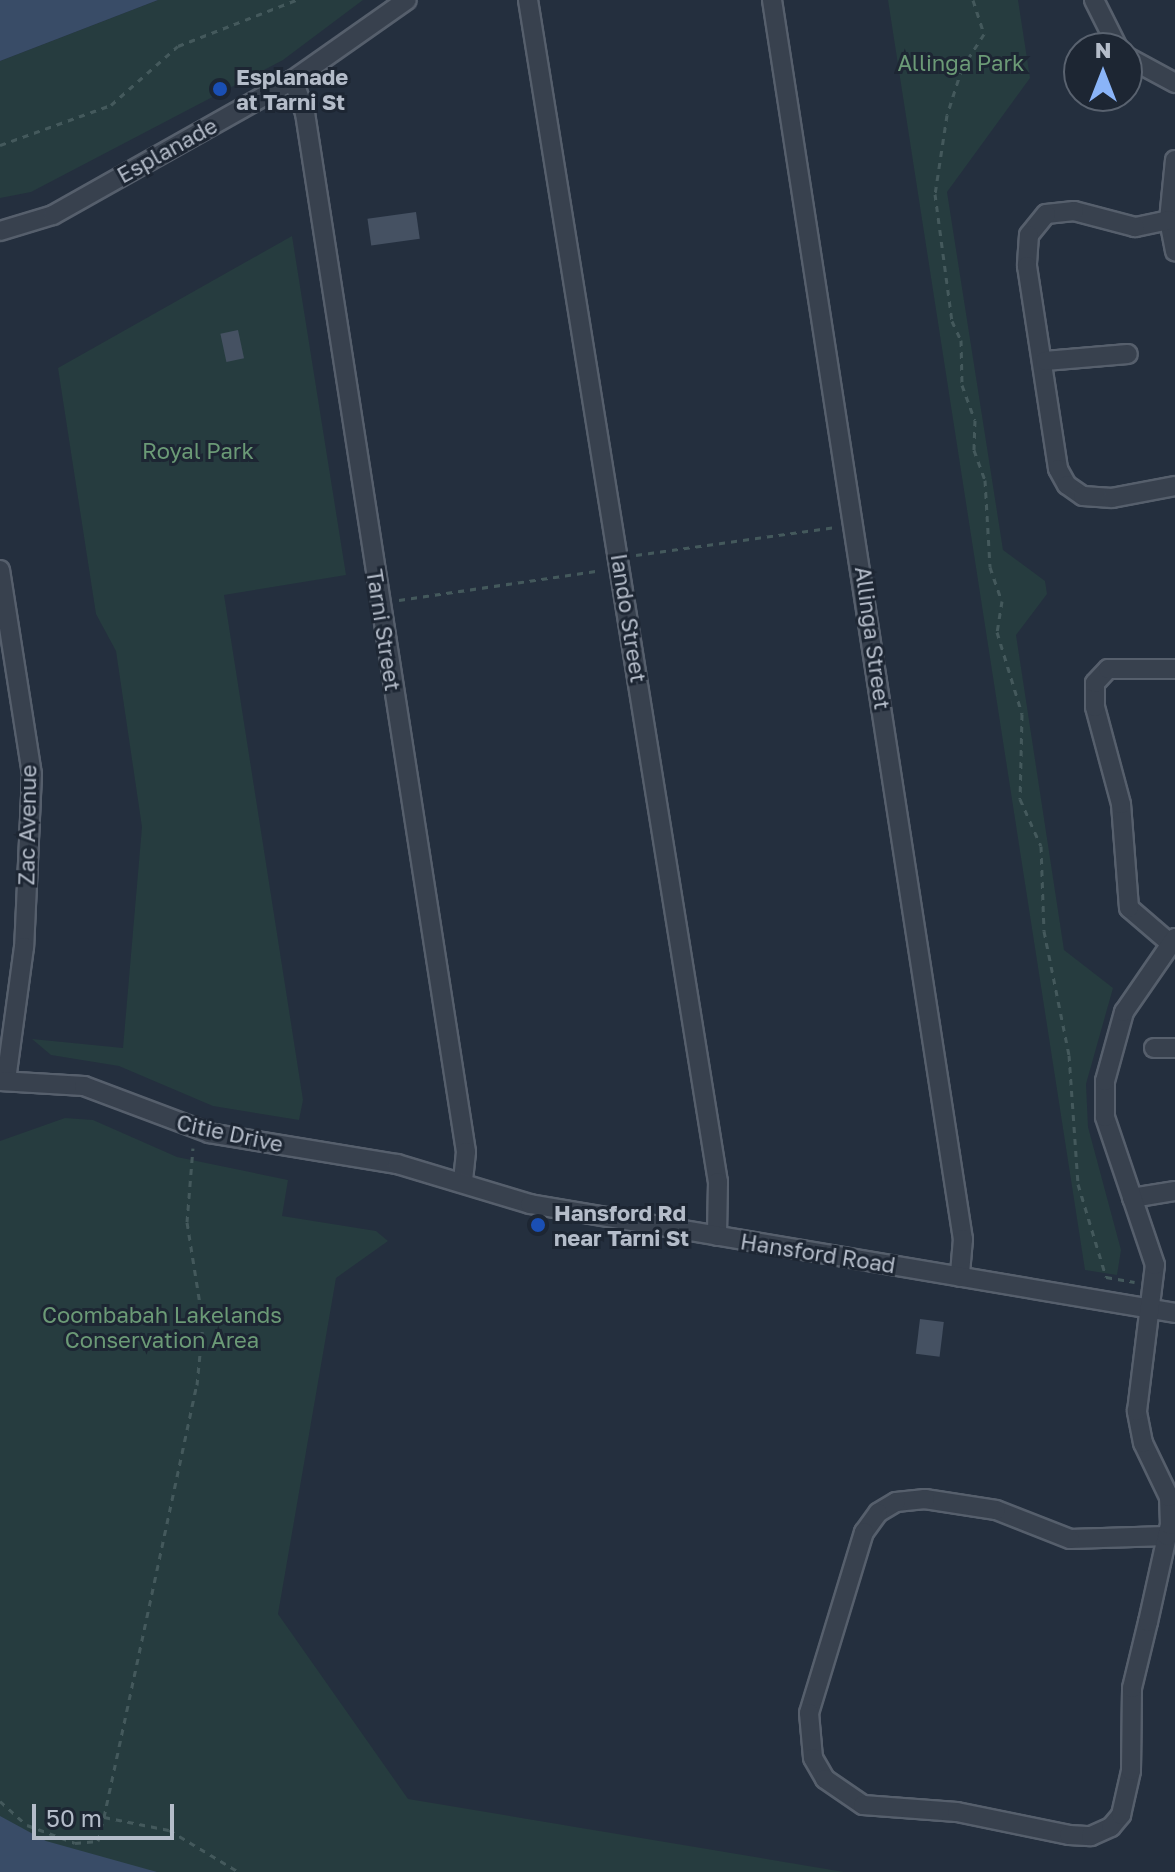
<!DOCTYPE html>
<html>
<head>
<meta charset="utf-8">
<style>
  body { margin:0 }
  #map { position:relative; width:1175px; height:1872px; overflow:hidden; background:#242f3e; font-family:"Golos Text",sans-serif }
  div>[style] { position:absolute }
  .green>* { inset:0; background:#263c3f }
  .water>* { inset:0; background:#394c67 }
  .building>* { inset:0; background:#455162; transform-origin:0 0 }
  .path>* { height:3px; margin-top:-1.5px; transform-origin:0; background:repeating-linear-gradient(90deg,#44595c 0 6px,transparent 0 12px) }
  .roads { filter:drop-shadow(2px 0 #565f6c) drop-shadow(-2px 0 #565f6c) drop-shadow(0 2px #565f6c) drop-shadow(0 -2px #565f6c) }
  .minor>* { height:18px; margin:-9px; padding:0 9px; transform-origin:9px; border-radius:9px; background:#38414e }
  .dots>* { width:22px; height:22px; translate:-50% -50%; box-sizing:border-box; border:4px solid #1d2633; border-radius:50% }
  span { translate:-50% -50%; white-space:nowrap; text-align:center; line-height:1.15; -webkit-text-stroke:6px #1d2633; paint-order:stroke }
  .park-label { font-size:22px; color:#6b9a76 }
  .poi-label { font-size:22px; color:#b4bcc9; font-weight:700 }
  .left { translate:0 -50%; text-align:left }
  .street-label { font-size:22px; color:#b4bcc9 }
  .north { position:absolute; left:1063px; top:32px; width:80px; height:80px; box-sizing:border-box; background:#1d2633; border:2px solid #59626f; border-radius:50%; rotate:0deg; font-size:22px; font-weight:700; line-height:32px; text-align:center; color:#b4bcc9 }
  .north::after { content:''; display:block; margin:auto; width:28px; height:36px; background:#8ab4f8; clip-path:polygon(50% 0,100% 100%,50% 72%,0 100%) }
  .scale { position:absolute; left:32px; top:1804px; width:142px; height:36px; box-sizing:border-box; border:4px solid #b4bcc9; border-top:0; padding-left:10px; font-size:24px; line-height:28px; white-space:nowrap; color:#b4bcc9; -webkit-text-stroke:6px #1d2633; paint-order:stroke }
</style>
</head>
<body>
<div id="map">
  <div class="green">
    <div style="clip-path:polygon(158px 0,363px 0,283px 60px,31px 192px,0 198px,0 61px)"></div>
    <div style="clip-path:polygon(888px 0,1018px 0,1030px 78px,947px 192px,1003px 550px,1045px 581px,1047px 594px,1016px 635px,1064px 950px,1113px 988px,1086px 1084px,1088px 1127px,1121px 1250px,1117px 1275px,1085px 1270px)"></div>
    <div style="clip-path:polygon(292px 236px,346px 575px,224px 595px,303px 1100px,299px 1120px,213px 1106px,119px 1066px,51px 1055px,32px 1039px,123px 1048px,142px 827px,116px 651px,96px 614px,58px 368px)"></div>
    <div style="clip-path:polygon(65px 1118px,93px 1120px,177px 1157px,288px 1180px,282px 1216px,376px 1231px,388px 1241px,336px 1278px,278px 1614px,408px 1799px,844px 1872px,0 1872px,0 1141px)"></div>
  </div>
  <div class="water">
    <div style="clip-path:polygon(0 0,158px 0,0 61px)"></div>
    <div style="clip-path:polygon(0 1816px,46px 1841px,157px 1872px,0 1872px)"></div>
  </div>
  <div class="building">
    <div style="left:416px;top:212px;width:27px;height:49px;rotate:82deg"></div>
    <div style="left:238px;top:330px;width:29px;height:18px;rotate:78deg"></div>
    <div style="left:920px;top:1319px;width:24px;height:35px;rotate:7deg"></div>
  </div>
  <div class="path">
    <div style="left:973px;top:0;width:36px;rotate:72deg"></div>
    <div style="left:984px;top:34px;width:40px;rotate:122.9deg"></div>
    <div style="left:962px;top:68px;width:49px;rotate:107.7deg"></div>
    <div style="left:947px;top:115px;width:80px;rotate:98.6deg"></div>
    <div style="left:935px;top:194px;width:128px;rotate:82.4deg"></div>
    <div style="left:952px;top:321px;width:21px;rotate:65deg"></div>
    <div style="left:961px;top:340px;width:45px;rotate:88.7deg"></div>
    <div style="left:962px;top:385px;width:37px;rotate:70deg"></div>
    <div style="left:975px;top:420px;width:30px;rotate:92deg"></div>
    <div style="left:974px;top:450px;width:32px;rotate:70deg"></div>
    <div style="left:985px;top:480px;width:87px;rotate:86.7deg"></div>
    <div style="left:990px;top:567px;width:36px;rotate:71deg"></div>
    <div style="left:1002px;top:601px;width:31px;rotate:99deg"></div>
    <div style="left:997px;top:632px;width:86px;rotate:73deg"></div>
    <div style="left:1022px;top:714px;width:85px;rotate:91.3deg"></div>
    <div style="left:1020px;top:799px;width:51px;rotate:65.9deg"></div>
    <div style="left:1041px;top:846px;width:85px;rotate:88deg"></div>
    <div style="left:1044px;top:931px;width:126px;rotate:78.6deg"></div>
    <div style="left:1069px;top:1055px;width:129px;rotate:86deg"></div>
    <div style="left:1078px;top:1184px;width:97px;rotate:73.2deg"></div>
    <div style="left:1106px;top:1277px;width:29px;rotate:10deg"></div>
    <div style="left:0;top:145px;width:118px;rotate:-19.8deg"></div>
    <div style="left:111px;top:105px;width:89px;rotate:-41.4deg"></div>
    <div style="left:178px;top:46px;width:127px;rotate:-21.3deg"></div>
    <div style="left:636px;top:555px;width:200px;rotate:-8deg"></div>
    <div style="left:399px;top:600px;width:204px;rotate:-8.4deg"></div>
    <div style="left:0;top:1801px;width:36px;rotate:42deg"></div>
    <div style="left:27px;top:1825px;width:51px;rotate:20.6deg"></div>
    <div style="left:75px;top:1843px;width:23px;rotate:-5deg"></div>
    <div style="left:98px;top:1841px;width:25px;rotate:-76deg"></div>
    <div style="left:104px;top:1817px;width:66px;rotate:11.3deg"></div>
    <div style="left:169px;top:1830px;width:82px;rotate:31deg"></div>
    <div style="left:104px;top:1817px;width:442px;rotate:-77.9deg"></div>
    <div style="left:197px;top:1385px;width:62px;rotate:-84.5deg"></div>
    <div style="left:203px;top:1323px;width:102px;rotate:-99deg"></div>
    <div style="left:187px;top:1222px;width:74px;rotate:-85.4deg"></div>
  </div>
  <div class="roads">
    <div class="minor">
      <div style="left:528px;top:0;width:1197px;rotate:80.87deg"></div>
      <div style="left:718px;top:1182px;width:54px;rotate:91.1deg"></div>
      <div style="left:772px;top:0;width:1254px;rotate:81.24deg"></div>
      <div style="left:963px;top:1239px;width:38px;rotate:95deg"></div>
      <div style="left:1094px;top:0;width:54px;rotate:63.4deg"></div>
      <div style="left:1127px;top:57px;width:55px;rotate:28.4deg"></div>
      <div style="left:293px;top:80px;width:35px;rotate:70deg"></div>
      <div style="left:305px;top:113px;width:1051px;rotate:81.19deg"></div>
      <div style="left:466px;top:1152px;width:30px;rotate:96deg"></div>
      <div style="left:1175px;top:160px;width:60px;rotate:95.7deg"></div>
      <div style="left:1169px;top:220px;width:32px;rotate:79deg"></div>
      <div style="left:1169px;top:220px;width:35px;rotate:168deg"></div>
      <div style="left:1135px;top:227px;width:63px;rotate:-165.3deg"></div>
      <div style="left:1074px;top:211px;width:28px;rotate:174deg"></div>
      <div style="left:1046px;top:214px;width:27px;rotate:129deg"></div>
      <div style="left:1029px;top:235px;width:31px;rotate:94deg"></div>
      <div style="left:1027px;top:266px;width:205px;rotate:81.3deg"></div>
      <div style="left:1058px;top:469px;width:18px;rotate:61deg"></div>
      <div style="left:1067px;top:485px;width:19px;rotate:35deg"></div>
      <div style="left:1083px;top:496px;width:29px;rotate:4deg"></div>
      <div style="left:1112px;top:498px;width:64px;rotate:-10.8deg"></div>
      <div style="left:0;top:231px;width:55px;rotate:-16.8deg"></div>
      <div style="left:53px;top:215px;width:275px;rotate:-29.4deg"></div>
      <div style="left:293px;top:80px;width:139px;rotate:-35.1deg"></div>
      <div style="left:1045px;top:361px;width:83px;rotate:-4.8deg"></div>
      <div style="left:0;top:570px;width:206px;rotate:81.1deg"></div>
      <div style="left:32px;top:774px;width:173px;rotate:92.6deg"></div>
      <div style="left:24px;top:947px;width:135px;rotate:97.7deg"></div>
      <div style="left:1171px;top:944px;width:55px;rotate:-139.4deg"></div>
      <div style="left:1129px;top:908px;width:104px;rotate:-94.4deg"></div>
      <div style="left:1121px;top:804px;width:100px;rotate:-105deg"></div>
      <div style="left:1095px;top:707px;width:24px;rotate:-90deg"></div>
      <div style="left:1095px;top:683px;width:19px;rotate:-47deg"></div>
      <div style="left:1108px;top:669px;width:67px"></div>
      <div style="left:1154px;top:1048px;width:21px"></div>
      <div style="left:0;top:1081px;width:84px;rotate:3.4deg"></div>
      <div style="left:84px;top:1086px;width:134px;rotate:20.6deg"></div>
      <div style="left:209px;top:1133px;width:191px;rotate:9.4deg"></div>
      <div style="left:397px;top:1164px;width:139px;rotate:16.7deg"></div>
      <div style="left:530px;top:1204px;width:654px;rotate:9.59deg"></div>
      <div style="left:1132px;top:1198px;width:44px;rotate:-9.2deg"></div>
      <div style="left:1167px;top:1536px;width:97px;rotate:178.2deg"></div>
      <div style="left:1070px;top:1539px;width:79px;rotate:-158.6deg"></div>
      <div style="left:996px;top:1510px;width:72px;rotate:-171.2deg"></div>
      <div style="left:925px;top:1499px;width:29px;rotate:174deg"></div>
      <div style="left:896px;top:1502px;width:21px;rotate:149deg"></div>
      <div style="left:878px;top:1513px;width:24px;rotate:126deg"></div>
      <div style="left:864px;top:1532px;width:189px;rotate:106.9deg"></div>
      <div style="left:809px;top:1713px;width:45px;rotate:84.9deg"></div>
      <div style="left:813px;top:1758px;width:24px;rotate:60deg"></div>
      <div style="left:825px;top:1779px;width:46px;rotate:34.4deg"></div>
      <div style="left:863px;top:1805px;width:94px;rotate:4.3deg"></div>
      <div style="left:957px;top:1812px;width:114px;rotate:11.6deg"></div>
      <div style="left:1069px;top:1835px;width:22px;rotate:3deg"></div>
      <div style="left:1091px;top:1836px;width:22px;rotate:-24deg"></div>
      <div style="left:1111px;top:1827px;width:16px;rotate:-50deg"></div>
      <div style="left:1121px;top:1815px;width:45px;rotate:-77.2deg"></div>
      <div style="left:1131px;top:1771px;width:83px;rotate:-89.3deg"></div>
      <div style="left:1132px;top:1688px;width:68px;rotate:-76.4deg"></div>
      <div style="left:1148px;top:1622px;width:88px;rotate:-77.5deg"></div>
      <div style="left:1167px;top:1536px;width:11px;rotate:-75deg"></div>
      <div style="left:1170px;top:1525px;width:28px;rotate:-92deg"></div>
      <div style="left:1169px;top:1497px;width:60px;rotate:-115.7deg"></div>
      <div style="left:1143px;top:1443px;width:33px;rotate:-101deg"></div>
      <div style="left:1137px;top:1411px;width:147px;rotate:-83deg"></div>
      <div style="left:1155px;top:1265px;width:156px;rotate:-108.7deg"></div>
      <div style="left:1105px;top:1117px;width:36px;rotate:-90deg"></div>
      <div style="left:1105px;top:1081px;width:72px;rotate:-74.6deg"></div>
      <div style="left:1124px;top:1012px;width:90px;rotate:-55.4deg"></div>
    </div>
  </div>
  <div class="dots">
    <div style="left:220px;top:89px;background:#1a4fb4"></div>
    <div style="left:538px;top:1225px;background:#1a4fb4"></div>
  </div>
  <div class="park-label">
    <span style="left:961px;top:63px">Allinga Park</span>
    <span style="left:198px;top:451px">Royal Park</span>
    <span style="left:162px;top:1327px">Coombabah Lakelands<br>Conservation Area</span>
  </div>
  <div class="poi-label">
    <span class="left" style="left:236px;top:89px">Esplanade<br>at Tarni St</span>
    <span class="left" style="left:554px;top:1225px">Hansford Rd<br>near Tarni St</span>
  </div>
  <div class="street-label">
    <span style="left:167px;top:150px;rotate:-29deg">Esplanade</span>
    <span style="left:629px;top:618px;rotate:81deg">Iando Street</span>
    <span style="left:384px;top:630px;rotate:81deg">Tarni Street</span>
    <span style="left:873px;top:638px;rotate:82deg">Allinga Street</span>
    <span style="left:27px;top:825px;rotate:-89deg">Zac Avenue</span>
    <span style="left:230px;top:1133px;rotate:12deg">Citie Drive</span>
    <span style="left:818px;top:1253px;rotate:9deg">Hansford Road</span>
  </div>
  <div class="north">N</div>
  <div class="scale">50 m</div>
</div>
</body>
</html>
